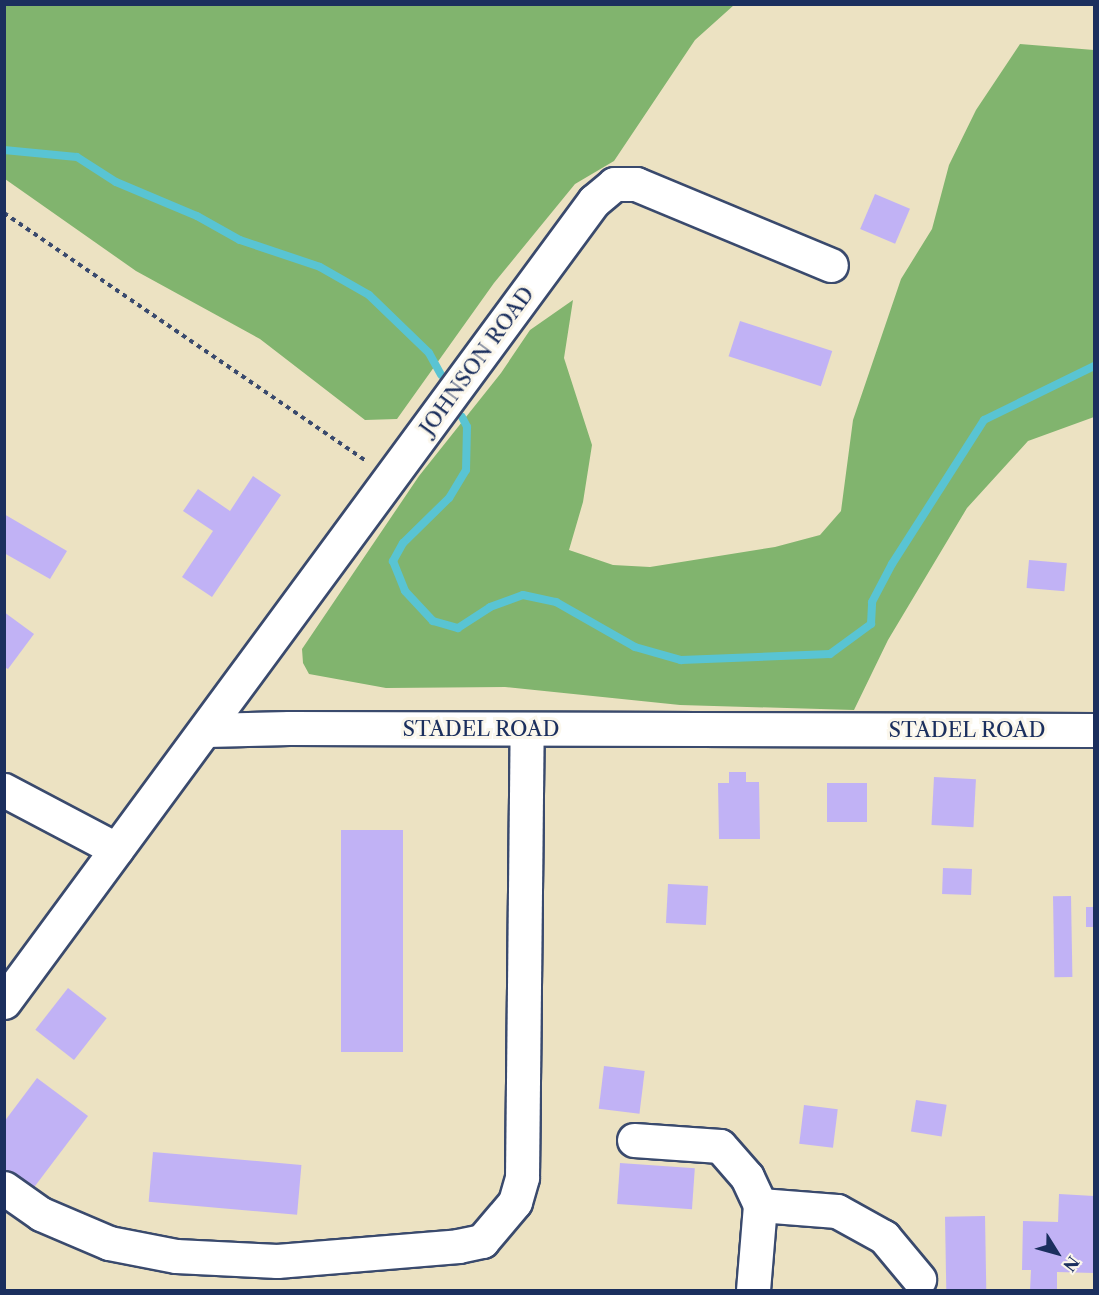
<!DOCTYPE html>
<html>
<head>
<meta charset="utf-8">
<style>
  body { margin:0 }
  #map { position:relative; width:1099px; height:1295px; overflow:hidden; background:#ece2c2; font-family:"Libre Caslon Text",serif }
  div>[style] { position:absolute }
  .forest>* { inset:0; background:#81b46e }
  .stream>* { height:8px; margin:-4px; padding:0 4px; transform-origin:4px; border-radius:4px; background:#59c4d3 }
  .building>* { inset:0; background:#c1b2f5; transform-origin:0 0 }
  .path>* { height:4px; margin-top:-2px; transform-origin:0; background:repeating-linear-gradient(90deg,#3a4a6d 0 4.5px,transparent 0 9px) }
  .roads { filter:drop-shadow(2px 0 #3a4a6d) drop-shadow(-2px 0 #3a4a6d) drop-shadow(0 2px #3a4a6d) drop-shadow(0 -2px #3a4a6d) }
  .minor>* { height:33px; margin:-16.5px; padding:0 16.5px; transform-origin:16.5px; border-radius:16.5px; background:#fff }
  span { translate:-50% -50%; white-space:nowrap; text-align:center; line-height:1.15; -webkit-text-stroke:6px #fbf7ec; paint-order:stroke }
  .street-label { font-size:21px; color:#1b2f5e }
  .frame { position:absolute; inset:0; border:6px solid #1b2f5e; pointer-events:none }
  .north { position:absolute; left:1027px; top:1223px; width:60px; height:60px; -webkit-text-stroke:4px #fbf7ec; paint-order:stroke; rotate:127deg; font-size:16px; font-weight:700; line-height:24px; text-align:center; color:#1b2f5e }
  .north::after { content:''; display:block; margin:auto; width:21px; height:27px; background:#1b2f5e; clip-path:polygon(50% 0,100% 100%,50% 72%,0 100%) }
</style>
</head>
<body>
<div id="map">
  <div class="forest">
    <div style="clip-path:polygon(5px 4px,734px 4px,734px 5px,695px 40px,614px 161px,575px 184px,494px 283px,397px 419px,365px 420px,260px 339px,136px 271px,5px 179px)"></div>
    <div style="clip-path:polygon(1020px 44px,1094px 50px,1094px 417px,1028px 441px,967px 508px,888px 640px,854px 710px,680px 705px,505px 687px,386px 688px,309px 674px,303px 663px,302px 649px,419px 476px,501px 373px,530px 330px,573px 300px,564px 358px,592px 445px,583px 502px,569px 550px,613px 565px,650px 567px,775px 547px,820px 535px,841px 511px,853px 420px,901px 279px,932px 229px,949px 165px,976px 110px)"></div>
  </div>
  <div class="stream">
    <div style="left:4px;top:150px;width:73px;rotate:5.5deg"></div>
    <div style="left:77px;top:157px;width:46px;rotate:32.7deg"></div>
    <div style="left:116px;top:182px;width:88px;rotate:22.8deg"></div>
    <div style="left:197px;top:216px;width:49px;rotate:29.2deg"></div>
    <div style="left:240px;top:240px;width:84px;rotate:18.6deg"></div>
    <div style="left:320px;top:267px;width:56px;rotate:29.7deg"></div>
    <div style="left:369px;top:295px;width:83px;rotate:44deg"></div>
    <div style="left:429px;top:353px;width:25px;rotate:61deg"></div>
    <div style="left:462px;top:417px;width:11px;rotate:63deg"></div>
    <div style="left:467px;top:427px;width:43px;rotate:91.3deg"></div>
    <div style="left:466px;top:470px;width:33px;rotate:121deg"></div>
    <div style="left:449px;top:498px;width:64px;rotate:135.6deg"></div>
    <div style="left:403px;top:543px;width:21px;rotate:119deg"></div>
    <div style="left:393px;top:561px;width:32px;rotate:68deg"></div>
    <div style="left:405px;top:591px;width:41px;rotate:47deg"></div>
    <div style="left:433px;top:621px;width:26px;rotate:16deg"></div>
    <div style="left:458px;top:628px;width:38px;rotate:-33deg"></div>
    <div style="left:490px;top:607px;width:35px;rotate:-20deg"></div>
    <div style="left:523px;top:595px;width:34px;rotate:12deg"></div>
    <div style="left:556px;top:602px;width:91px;rotate:29.7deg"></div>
    <div style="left:635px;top:647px;width:48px;rotate:15.8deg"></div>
    <div style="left:681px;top:660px;width:149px;rotate:-2.3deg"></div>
    <div style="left:830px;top:654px;width:51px;rotate:-36.2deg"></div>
    <div style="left:871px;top:624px;width:22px;rotate:-87deg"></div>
    <div style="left:872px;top:602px;width:43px;rotate:-62.2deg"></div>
    <div style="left:892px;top:564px;width:171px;rotate:-57.4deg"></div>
    <div style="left:984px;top:420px;width:123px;rotate:-26.1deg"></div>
  </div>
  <div class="building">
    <div style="left:875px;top:194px;width:38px;height:38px;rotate:23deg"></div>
    <div style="left:740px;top:321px;width:97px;height:37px;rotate:18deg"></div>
    <div style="clip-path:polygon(253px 476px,281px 495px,212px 597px,182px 577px,213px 531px,183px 511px,198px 489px,230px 511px)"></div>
    <div style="clip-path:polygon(4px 514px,67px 551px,50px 579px,4px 553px)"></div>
    <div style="left:1029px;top:560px;width:38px;height:28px;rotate:5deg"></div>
    <div style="clip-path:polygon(4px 612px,34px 634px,8px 669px,4px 667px)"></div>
    <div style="clip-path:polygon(729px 772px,746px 772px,746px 782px,759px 782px,760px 839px,719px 839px,718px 783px,729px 783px)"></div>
    <div style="left:934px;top:777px;width:42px;height:48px;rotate:3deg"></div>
    <div style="left:827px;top:783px;width:40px;height:39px"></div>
    <div style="left:341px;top:830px;width:62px;height:222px"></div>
    <div style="left:943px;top:868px;width:29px;height:26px;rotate:2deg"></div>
    <div style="left:668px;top:884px;width:40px;height:39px;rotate:3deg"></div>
    <div style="left:1071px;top:896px;width:81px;height:18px;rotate:89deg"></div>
    <div style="left:1086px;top:907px;width:8px;height:20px"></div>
    <div style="left:68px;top:988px;width:49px;height:53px;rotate:38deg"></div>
    <div style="left:604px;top:1066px;width:41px;height:43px;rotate:7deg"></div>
    <div style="clip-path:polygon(37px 1078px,88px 1116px,29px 1194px,4px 1175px,4px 1122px)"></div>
    <div style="left:916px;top:1100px;width:31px;height:32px;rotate:9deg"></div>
    <div style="left:804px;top:1105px;width:34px;height:39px;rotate:7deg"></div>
    <div style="left:153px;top:1152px;width:149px;height:50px;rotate:5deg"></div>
    <div style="left:620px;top:1163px;width:75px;height:41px;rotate:4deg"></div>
    <div style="clip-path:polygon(1059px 1194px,1094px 1196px,1094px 1273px,1057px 1272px,1057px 1290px,1030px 1290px,1031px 1270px,1022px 1270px,1023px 1221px,1058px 1222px)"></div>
    <div style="left:985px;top:1216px;width:74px;height:40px;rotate:89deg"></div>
  </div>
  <div class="path">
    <div style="left:4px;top:213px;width:440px;rotate:34.4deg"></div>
  </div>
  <div class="roads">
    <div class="minor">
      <div style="left:206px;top:730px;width:83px;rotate:-1.4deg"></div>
      <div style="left:289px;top:728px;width:805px;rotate:0.14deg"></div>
      <div style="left:4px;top:790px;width:127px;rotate:27.8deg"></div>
      <div style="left:4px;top:1002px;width:995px;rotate:-53.63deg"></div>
      <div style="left:594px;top:201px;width:26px;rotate:-40deg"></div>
      <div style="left:614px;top:184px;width:22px"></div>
      <div style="left:636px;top:184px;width:211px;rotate:22.6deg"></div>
      <div style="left:634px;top:1140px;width:86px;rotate:4deg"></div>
      <div style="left:720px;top:1146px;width:41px;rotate:48.9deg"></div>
      <div style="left:747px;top:1177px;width:31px;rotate:65deg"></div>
      <div style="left:760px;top:1205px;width:85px;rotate:94.7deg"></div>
      <div style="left:4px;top:1188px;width:45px;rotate:35.1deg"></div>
      <div style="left:41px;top:1214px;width:74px;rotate:23.1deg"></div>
      <div style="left:109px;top:1243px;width:68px;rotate:11deg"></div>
      <div style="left:176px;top:1256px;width:101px;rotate:2.8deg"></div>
      <div style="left:277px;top:1261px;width:182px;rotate:-4.7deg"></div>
      <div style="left:458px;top:1246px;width:25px;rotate:-12deg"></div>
      <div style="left:482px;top:1241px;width:51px;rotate:-49.8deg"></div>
      <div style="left:515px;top:1202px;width:26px;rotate:-74deg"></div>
      <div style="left:522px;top:1177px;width:447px;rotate:-89.4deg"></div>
      <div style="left:760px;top:1205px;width:77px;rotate:4.5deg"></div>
      <div style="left:837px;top:1211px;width:54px;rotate:29deg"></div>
      <div style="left:884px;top:1237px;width:55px;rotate:50.2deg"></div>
    </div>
  </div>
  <div class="street-label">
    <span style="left:477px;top:361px;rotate:-54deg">JOHNSON ROAD</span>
    <span style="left:481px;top:729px">STADEL ROAD</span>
    <span style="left:967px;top:730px">STADEL ROAD</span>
  </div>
  <div class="frame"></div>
  <div class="north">N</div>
</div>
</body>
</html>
